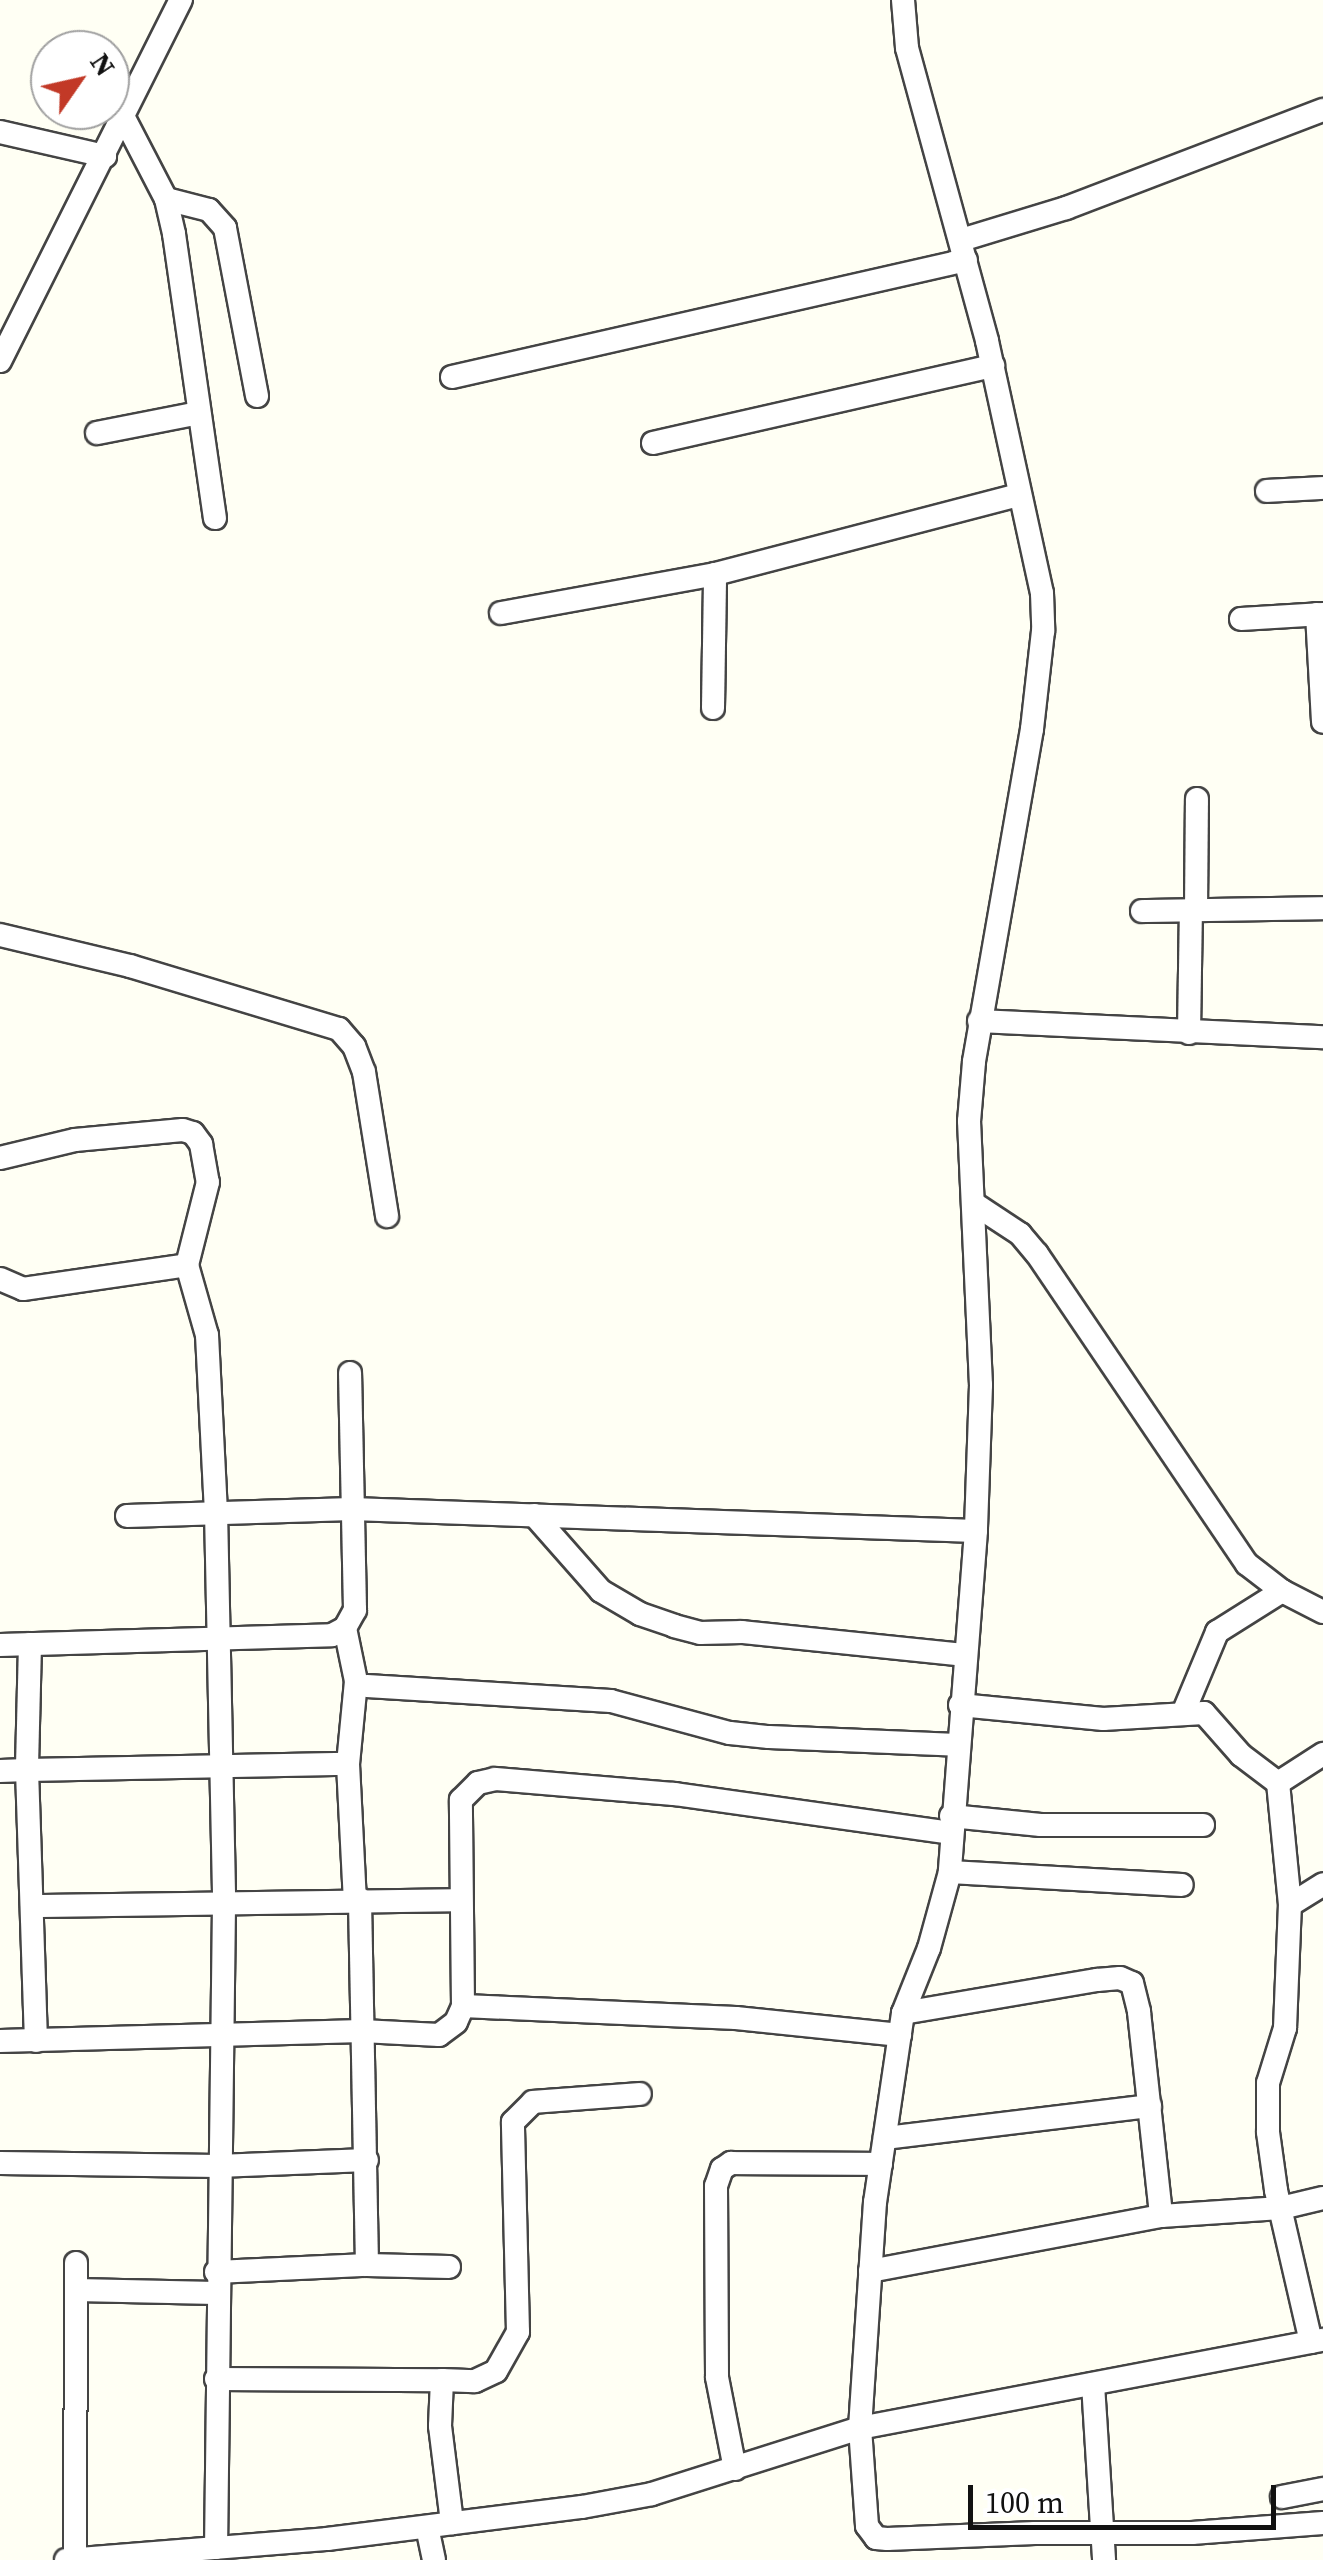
<!DOCTYPE html>
<html>
<head>
<meta charset="utf-8">
<style>
  body { margin:0 }
  #map { position:relative; width:1323px; height:2560px; overflow:hidden; background:#fffff4; font-family:"Source Serif 4",serif }
  div>[style] { position:absolute }
  .roads { filter:drop-shadow(2px 0 #444) drop-shadow(-2px 0 #444) drop-shadow(0 2px #444) drop-shadow(0 -2px #444) }
  .minor>* { height:22px; margin:-11px; padding:0 11px; transform-origin:11px; border-radius:11px; background:#fff }
  span { translate:-50% -50%; white-space:nowrap; text-align:center; line-height:1.15; -webkit-text-stroke:10px #fff; paint-order:stroke }
  .north { position:absolute; left:30px; top:30px; width:100px; height:100px; box-sizing:border-box; background:#fff; border:2px solid #a0a0a0; border-radius:50%; rotate:56deg; font-size:28px; font-weight:700; line-height:40px; text-align:center; color:#111 }
  .north::after { content:''; display:block; margin:auto; width:35px; height:45px; background:#c23927; clip-path:polygon(50% 0,100% 100%,50% 72%,0 100%) }
  .scale { position:absolute; left:968px; top:2485px; width:308px; height:45px; box-sizing:border-box; border:5px solid #111; border-top:0; padding-left:12px; font-size:30px; line-height:35px; white-space:nowrap; color:#111; -webkit-text-stroke:8px #fff; paint-order:stroke }
</style>
</head>
<body>
<div id="map">
  <div class="roads">
    <div class="minor">
      <div style="left:903px;top:0;width:48px;rotate:85.2deg"></div>
      <div style="left:907px;top:48px;width:304px;rotate:74.7deg"></div>
      <div style="left:987px;top:341px;width:258px;rotate:77.7deg"></div>
      <div style="left:1042px;top:593px;width:38px;rotate:88deg"></div>
      <div style="left:1043px;top:631px;width:99px;rotate:96.4deg"></div>
      <div style="left:1032px;top:729px;width:338px;rotate:99.9deg"></div>
      <div style="left:974px;top:1062px;width:59px;rotate:94.8deg"></div>
      <div style="left:969px;top:1121px;width:264px;rotate:87.4deg"></div>
      <div style="left:981px;top:1385px;width:146px;rotate:92deg"></div>
      <div style="left:976px;top:1531px;width:342px;rotate:94.4deg"></div>
      <div style="left:950px;top:1872px;width:79px;rotate:105.4deg"></div>
      <div style="left:929px;top:1948px;width:70px;rotate:111.8deg"></div>
      <div style="left:903px;top:2013px;width:191px;rotate:98.4deg"></div>
      <div style="left:875px;top:2202px;width:226px;rotate:93.8deg"></div>
      <div style="left:860px;top:2428px;width:98px;rotate:85.9deg"></div>
      <div style="left:867px;top:2526px;width:15px;rotate:53deg"></div>
      <div style="left:876px;top:2538px;width:11px;rotate:5deg"></div>
      <div style="left:887px;top:2539px;width:148px;rotate:-2.3deg"></div>
      <div style="left:1035px;top:2533px;width:157px"></div>
      <div style="left:1192px;top:2533px;width:131px;rotate:-4.4deg"></div>
      <div style="left:124px;top:118px;width:91px;rotate:62.6deg"></div>
      <div style="left:166px;top:199px;width:36px;rotate:77deg"></div>
      <div style="left:174px;top:234px;width:287px;rotate:81.8deg"></div>
      <div style="left:0;top:132px;width:108px;rotate:12.9deg"></div>
      <div style="left:166px;top:199px;width:44px;rotate:14.3deg"></div>
      <div style="left:209px;top:210px;width:24px;rotate:48deg"></div>
      <div style="left:225px;top:228px;width:171px;rotate:79.2deg"></div>
      <div style="left:961px;top:240px;width:110px;rotate:-16.9deg"></div>
      <div style="left:1066px;top:208px;width:275px;rotate:-20.9deg"></div>
      <div style="left:0;top:361px;width:404px;rotate:-63.4deg"></div>
      <div style="left:452px;top:377px;width:527px;rotate:-12.82deg"></div>
      <div style="left:97px;top:433px;width:104px;rotate:-11.1deg"></div>
      <div style="left:653px;top:443px;width:349px;rotate:-12.8deg"></div>
      <div style="left:1267px;top:491px;width:56px;rotate:-3.1deg"></div>
      <div style="left:501px;top:613px;width:218px;rotate:-10.3deg"></div>
      <div style="left:715px;top:574px;width:313px;rotate:-14.6deg"></div>
      <div style="left:1317px;top:614px;width:108px;rotate:86.8deg"></div>
      <div style="left:1241px;top:619px;width:82px;rotate:-3.5deg"></div>
      <div style="left:713px;top:708px;width:134px;rotate:-89.1deg"></div>
      <div style="left:1196px;top:910px;width:111px;rotate:-89.5deg"></div>
      <div style="left:1142px;top:911px;width:181px;rotate:-0.9deg"></div>
      <div style="left:0;top:935px;width:134px;rotate:13.4deg"></div>
      <div style="left:130px;top:966px;width:218px;rotate:16.8deg"></div>
      <div style="left:339px;top:1029px;width:23px;rotate:49deg"></div>
      <div style="left:354px;top:1046px;width:28px;rotate:69deg"></div>
      <div style="left:364px;top:1072px;width:146px;rotate:80.9deg"></div>
      <div style="left:979px;top:1021px;width:344px;rotate:2.7deg"></div>
      <div style="left:1189px;top:1033px;width:123px;rotate:-89.1deg"></div>
      <div style="left:0;top:1158px;width:77px;rotate:-13.5deg"></div>
      <div style="left:75px;top:1140px;width:108px;rotate:-5.3deg"></div>
      <div style="left:183px;top:1130px;width:10px;rotate:17deg"></div>
      <div style="left:193px;top:1133px;width:14px;rotate:54deg"></div>
      <div style="left:201px;top:1144px;width:39px;rotate:80deg"></div>
      <div style="left:208px;top:1182px;width:86px;rotate:104.2deg"></div>
      <div style="left:187px;top:1265px;width:73px;rotate:74.1deg"></div>
      <div style="left:207px;top:1335px;width:176px;rotate:87.1deg"></div>
      <div style="left:216px;top:1511px;width:394px;rotate:88.8deg"></div>
      <div style="left:224px;top:1905px;width:643px;rotate:90.71deg"></div>
      <div style="left:976px;top:1205px;width:53px;rotate:33.4deg"></div>
      <div style="left:1020px;top:1234px;width:26px;rotate:50deg"></div>
      <div style="left:1037px;top:1254px;width:374px;rotate:55.9deg"></div>
      <div style="left:1247px;top:1564px;width:44px;rotate:37.6deg"></div>
      <div style="left:1282px;top:1591px;width:46px;rotate:27.1deg"></div>
      <div style="left:0;top:1279px;width:25px;rotate:23deg"></div>
      <div style="left:23px;top:1289px;width:166px;rotate:-8.3deg"></div>
      <div style="left:534px;top:1515px;width:101px;rotate:48.6deg"></div>
      <div style="left:601px;top:1591px;width:45px;rotate:30.5deg"></div>
      <div style="left:640px;top:1614px;width:36px;rotate:19deg"></div>
      <div style="left:674px;top:1626px;width:27px;rotate:15deg"></div>
      <div style="left:700px;top:1633px;width:42px;rotate:-1.4deg"></div>
      <div style="left:742px;top:1632px;width:224px;rotate:5.9deg"></div>
      <div style="left:127px;top:1516px;width:225px;rotate:-1.8deg"></div>
      <div style="left:352px;top:1509px;width:624px;rotate:2.02deg"></div>
      <div style="left:345px;top:1628px;width:54px;rotate:78.3deg"></div>
      <div style="left:356px;top:1681px;width:83px;rotate:95.5deg"></div>
      <div style="left:348px;top:1764px;width:136px;rotate:87.1deg"></div>
      <div style="left:30px;top:1644px;width:126px;rotate:91.4deg"></div>
      <div style="left:27px;top:1770px;width:321px;rotate:-1.1deg"></div>
      <div style="left:0;top:1645px;width:332px;rotate:-1.7deg"></div>
      <div style="left:332px;top:1635px;width:15px;rotate:-28deg"></div>
      <div style="left:345px;top:1628px;width:21px;rotate:-61deg"></div>
      <div style="left:355px;top:1610px;width:237px;rotate:-91.2deg"></div>
      <div style="left:367px;top:1686px;width:244px;rotate:3.5deg"></div>
      <div style="left:611px;top:1701px;width:123px;rotate:15.1deg"></div>
      <div style="left:730px;top:1733px;width:39px;rotate:6deg"></div>
      <div style="left:769px;top:1737px;width:188px;rotate:2.4deg"></div>
      <div style="left:960px;top:1705px;width:144px;rotate:5.6deg"></div>
      <div style="left:1103px;top:1719px;width:101px;rotate:-3.4deg"></div>
      <div style="left:1204px;top:1713px;width:56px;rotate:48.6deg"></div>
      <div style="left:1241px;top:1755px;width:46px;rotate:37.1deg"></div>
      <div style="left:1184px;top:1711px;width:86px;rotate:-67.3deg"></div>
      <div style="left:1217px;top:1632px;width:77px;rotate:-32.2deg"></div>
      <div style="left:0;top:1771px;width:27px;rotate:-2deg"></div>
      <div style="left:27px;top:1770px;width:271px;rotate:88.1deg"></div>
      <div style="left:951px;top:1816px;width:90px;rotate:5.7deg"></div>
      <div style="left:1041px;top:1825px;width:162px"></div>
      <div style="left:950px;top:1872px;width:232px;rotate:3.2deg"></div>
      <div style="left:1290px;top:1905px;width:123px;rotate:-95.6deg"></div>
      <div style="left:1278px;top:1783px;width:54px;rotate:-32.8deg"></div>
      <div style="left:34px;top:1906px;width:427px;rotate:-0.8deg"></div>
      <div style="left:463px;top:2006px;width:206px;rotate:-90.6deg"></div>
      <div style="left:461px;top:1800px;width:24px;rotate:-45deg"></div>
      <div style="left:478px;top:1783px;width:17px;rotate:-13deg"></div>
      <div style="left:495px;top:1779px;width:180px;rotate:4.8deg"></div>
      <div style="left:674px;top:1794px;width:279px;rotate:8deg"></div>
      <div style="left:903px;top:2013px;width:197px;rotate:-9.7deg"></div>
      <div style="left:1097px;top:1980px;width:23px;rotate:-5deg"></div>
      <div style="left:1120px;top:1978px;width:13px;rotate:23deg"></div>
      <div style="left:1132px;top:1983px;width:30px;rotate:76deg"></div>
      <div style="left:1139px;top:2012px;width:205px;rotate:83.8deg"></div>
      <div style="left:0;top:2041px;width:362px;rotate:-1.6deg"></div>
      <div style="left:362px;top:2031px;width:77px;rotate:3deg"></div>
      <div style="left:439px;top:2035px;width:21px;rotate:-37deg"></div>
      <div style="left:456px;top:2022px;width:17px;rotate:-66deg"></div>
      <div style="left:463px;top:2006px;width:273px;rotate:2.5deg"></div>
      <div style="left:736px;top:2018px;width:165px;rotate:5.9deg"></div>
      <div style="left:885px;top:2138px;width:267px;rotate:-6.9deg"></div>
      <div style="left:0;top:2163px;width:218px;rotate:0.8deg"></div>
      <div style="left:218px;top:2166px;width:149px;rotate:-2.3deg"></div>
      <div style="left:367px;top:2265px;width:82px;rotate:1.4deg"></div>
      <div style="left:870px;top:2271px;width:296px;rotate:-10.7deg"></div>
      <div style="left:1161px;top:2216px;width:120px;rotate:-3.8deg"></div>
      <div style="left:1281px;top:2208px;width:43px;rotate:-13.4deg"></div>
      <div style="left:216px;top:2272px;width:151px;rotate:-2.7deg"></div>
      <div style="left:367px;top:2265px;width:366px;rotate:-91.1deg"></div>
      <div style="left:76px;top:2290px;width:140px;rotate:1.2deg"></div>
      <div style="left:1311px;top:2342px;width:156px;rotate:-103deg"></div>
      <div style="left:1276px;top:2190px;width:59px;rotate:-97.9deg"></div>
      <div style="left:1268px;top:2132px;width:49px;rotate:-90deg"></div>
      <div style="left:1268px;top:2083px;width:58px;rotate:-72.8deg"></div>
      <div style="left:1285px;top:2028px;width:123px;rotate:-87.7deg"></div>
      <div style="left:1290px;top:1905px;width:39px;rotate:-32deg"></div>
      <div style="left:216px;top:2379px;width:226px;rotate:0.3deg"></div>
      <div style="left:442px;top:2380px;width:46px;rotate:92.5deg"></div>
      <div style="left:440px;top:2426px;width:98px;rotate:82.9deg"></div>
      <div style="left:442px;top:2380px;width:33px;rotate:2deg"></div>
      <div style="left:475px;top:2381px;width:23px;rotate:-25deg"></div>
      <div style="left:496px;top:2371px;width:45px;rotate:-60.6deg"></div>
      <div style="left:518px;top:2332px;width:210px;rotate:-91.4deg"></div>
      <div style="left:513px;top:2122px;width:28px;rotate:-45deg"></div>
      <div style="left:533px;top:2102px;width:107px;rotate:-4.3deg"></div>
      <div style="left:1093px;top:2384px;width:176px;rotate:86.4deg"></div>
      <div style="left:735px;top:2469px;width:94px;rotate:-101.1deg"></div>
      <div style="left:717px;top:2377px;width:191px;rotate:-90.3deg"></div>
      <div style="left:716px;top:2186px;width:18px;rotate:-71deg"></div>
      <div style="left:722px;top:2169px;width:11px;rotate:-34deg"></div>
      <div style="left:731px;top:2163px;width:150px;rotate:0.4deg"></div>
      <div style="left:1282px;top:2497px;width:42px;rotate:-11deg"></div>
      <div style="left:427px;top:2527px;width:34px;rotate:78deg"></div>
      <div style="left:66px;top:2560px;width:262px;rotate:-4.6deg"></div>
      <div style="left:327px;top:2539px;width:257px;rotate:-7.2deg"></div>
      <div style="left:582px;top:2507px;width:71px;rotate:-10.5deg"></div>
      <div style="left:652px;top:2494px;width:218px;rotate:-17.6deg"></div>
      <div style="left:860px;top:2428px;width:471px;rotate:-10.8deg"></div>
      <div style="left:75px;top:2560px;width:297px;rotate:-89.8deg"></div>
    </div>
  </div>
  <div class="north">N</div>
  <div class="scale">100 m</div>
</div>
</body>
</html>
